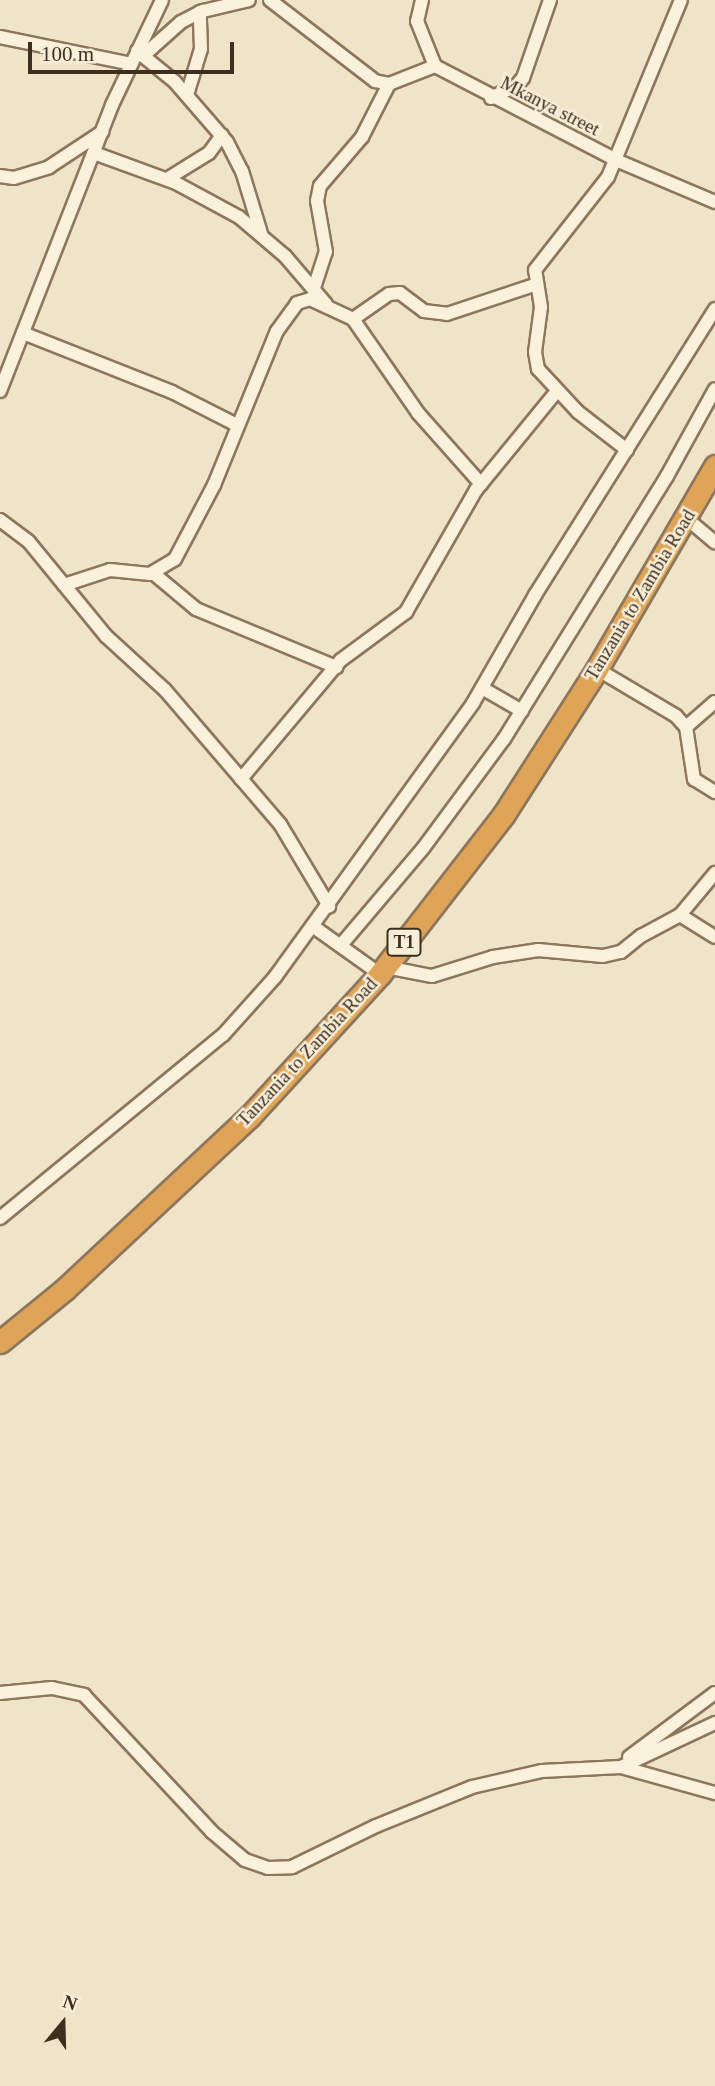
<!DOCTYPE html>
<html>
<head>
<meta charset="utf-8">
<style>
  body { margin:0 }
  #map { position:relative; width:715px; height:2086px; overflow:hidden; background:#f0e4c8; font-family:"Times New Roman",serif }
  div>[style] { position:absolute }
  .roads { filter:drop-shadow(2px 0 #8d765c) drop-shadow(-2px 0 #8d765c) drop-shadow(0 2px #8d765c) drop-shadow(0 -2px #8d765c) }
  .street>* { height:12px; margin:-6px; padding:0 6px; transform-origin:6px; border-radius:6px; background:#faf1dc }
  .highway>* { height:21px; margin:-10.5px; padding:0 10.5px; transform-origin:10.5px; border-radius:10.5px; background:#e0a458 }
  span { translate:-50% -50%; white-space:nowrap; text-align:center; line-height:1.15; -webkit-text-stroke:5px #f7eed8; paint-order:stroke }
  .shield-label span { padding:2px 5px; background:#f7eed8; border:2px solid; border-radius:5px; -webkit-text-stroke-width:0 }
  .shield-label { font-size:18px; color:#3d2e20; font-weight:700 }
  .street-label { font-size:19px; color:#3d2e20 }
  .north { position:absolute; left:28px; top:1988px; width:70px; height:70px; -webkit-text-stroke:5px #f7eed8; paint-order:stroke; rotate:19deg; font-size:19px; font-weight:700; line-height:28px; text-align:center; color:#3d2e20 }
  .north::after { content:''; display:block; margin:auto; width:24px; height:32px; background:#3d2e20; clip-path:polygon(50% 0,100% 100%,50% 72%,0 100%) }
  .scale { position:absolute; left:28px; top:42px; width:206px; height:32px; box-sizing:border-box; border:4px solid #3d2e20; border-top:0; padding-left:9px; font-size:21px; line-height:24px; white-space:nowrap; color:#3d2e20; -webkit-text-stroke:5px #f7eed8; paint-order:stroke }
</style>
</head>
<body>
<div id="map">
  <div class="roads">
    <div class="street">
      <div style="left:270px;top:0;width:133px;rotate:37.6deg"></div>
      <div style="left:375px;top:81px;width:14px;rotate:12deg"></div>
      <div style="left:389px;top:84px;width:49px;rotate:-21.4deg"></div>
      <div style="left:422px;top:0;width:22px;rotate:103deg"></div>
      <div style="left:417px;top:21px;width:48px;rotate:68.2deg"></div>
      <div style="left:435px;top:66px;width:204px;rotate:27.4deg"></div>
      <div style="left:616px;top:160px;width:108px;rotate:23deg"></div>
      <div style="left:0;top:37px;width:134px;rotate:11.6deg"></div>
      <div style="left:137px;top:51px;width:49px;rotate:39.2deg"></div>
      <div style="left:175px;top:82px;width:79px;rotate:49.1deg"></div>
      <div style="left:227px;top:142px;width:33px;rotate:63deg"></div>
      <div style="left:242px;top:171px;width:65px;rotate:73deg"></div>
      <div style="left:143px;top:56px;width:51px;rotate:-41.8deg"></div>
      <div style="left:181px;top:22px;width:25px;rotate:-27deg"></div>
      <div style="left:203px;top:11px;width:47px;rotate:-13.4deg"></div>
      <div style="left:187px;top:95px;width:48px;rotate:-73.1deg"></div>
      <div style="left:201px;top:49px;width:37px;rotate:-92deg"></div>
      <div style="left:491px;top:98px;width:28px;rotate:-26deg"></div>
      <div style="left:516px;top:86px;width:11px;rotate:-49deg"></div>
      <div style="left:523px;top:78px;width:83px;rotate:-70.9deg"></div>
      <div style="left:94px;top:153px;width:87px;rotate:20.1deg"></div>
      <div style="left:176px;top:183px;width:72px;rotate:28.4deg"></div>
      <div style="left:239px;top:217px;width:60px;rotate:40.3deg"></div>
      <div style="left:285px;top:256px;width:63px;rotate:49.5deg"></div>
      <div style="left:0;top:176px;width:14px;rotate:8deg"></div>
      <div style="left:14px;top:178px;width:37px;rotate:-17deg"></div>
      <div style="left:49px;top:167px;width:64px;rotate:-33.4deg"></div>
      <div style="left:167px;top:179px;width:49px;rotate:-31.8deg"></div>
      <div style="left:209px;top:153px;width:22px;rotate:-54deg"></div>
      <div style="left:314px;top:288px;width:38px;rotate:-72deg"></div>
      <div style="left:326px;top:252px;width:52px;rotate:-100deg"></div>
      <div style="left:317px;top:201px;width:15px;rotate:-79deg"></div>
      <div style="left:320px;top:186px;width:65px;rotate:-49.4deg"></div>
      <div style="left:362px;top:137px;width:59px;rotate:-63deg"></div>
      <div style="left:353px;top:319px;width:114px;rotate:55.3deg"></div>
      <div style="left:418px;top:413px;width:95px;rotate:48.4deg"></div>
      <div style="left:23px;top:333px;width:160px;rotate:21.6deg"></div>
      <div style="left:172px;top:392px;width:73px;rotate:26.9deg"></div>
      <div style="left:0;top:391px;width:307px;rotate:-68.6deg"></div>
      <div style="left:112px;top:105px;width:116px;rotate:-64.5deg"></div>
      <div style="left:627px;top:450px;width:62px;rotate:-142.2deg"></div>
      <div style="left:578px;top:412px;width:59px;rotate:-132.9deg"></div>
      <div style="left:538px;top:369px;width:17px;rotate:-100deg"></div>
      <div style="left:535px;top:352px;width:45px;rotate:-82.4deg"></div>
      <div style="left:541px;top:307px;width:37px;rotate:-99deg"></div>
      <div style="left:535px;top:270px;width:118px;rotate:-51.9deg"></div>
      <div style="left:608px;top:177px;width:191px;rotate:-67.6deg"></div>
      <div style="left:686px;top:518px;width:38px;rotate:40deg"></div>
      <div style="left:0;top:520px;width:36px;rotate:37deg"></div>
      <div style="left:29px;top:542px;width:122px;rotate:50.7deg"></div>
      <div style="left:106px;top:636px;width:80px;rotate:42.5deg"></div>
      <div style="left:165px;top:690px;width:177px;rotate:49.4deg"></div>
      <div style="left:280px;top:824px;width:96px;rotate:59.1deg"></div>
      <div style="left:153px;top:573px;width:56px;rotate:39.9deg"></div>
      <div style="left:196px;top:609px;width:152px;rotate:22.5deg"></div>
      <div style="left:64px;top:585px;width:48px;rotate:-18.1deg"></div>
      <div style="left:110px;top:570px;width:40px;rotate:5.7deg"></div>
      <div style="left:150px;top:574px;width:29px;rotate:-31deg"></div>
      <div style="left:175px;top:559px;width:84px;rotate:-62.2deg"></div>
      <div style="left:214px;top:485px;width:166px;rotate:-67.8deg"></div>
      <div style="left:277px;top:331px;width:34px;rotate:-54deg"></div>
      <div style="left:297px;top:303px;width:14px;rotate:-17deg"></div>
      <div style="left:310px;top:299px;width:47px;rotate:24.9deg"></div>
      <div style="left:353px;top:319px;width:44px;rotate:-34.8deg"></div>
      <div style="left:389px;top:294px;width:11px;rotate:-5deg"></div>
      <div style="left:400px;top:293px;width:30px;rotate:37deg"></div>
      <div style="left:424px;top:311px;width:23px;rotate:7deg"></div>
      <div style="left:447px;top:314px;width:95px;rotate:-18.4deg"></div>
      <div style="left:597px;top:669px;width:92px;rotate:30.7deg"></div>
      <div style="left:676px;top:716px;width:15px;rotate:48deg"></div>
      <div style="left:686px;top:727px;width:53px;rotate:81.3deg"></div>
      <div style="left:694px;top:779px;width:25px;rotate:32deg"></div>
      <div style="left:482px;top:688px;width:46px;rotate:29.9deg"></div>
      <div style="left:686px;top:727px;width:38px;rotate:-41deg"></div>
      <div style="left:241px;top:779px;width:155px;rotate:-50deg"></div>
      <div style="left:341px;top:660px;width:81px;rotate:-36.4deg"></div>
      <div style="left:406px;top:612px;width:141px;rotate:-60.2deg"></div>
      <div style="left:476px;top:490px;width:128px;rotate:-50.7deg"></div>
      <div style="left:680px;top:915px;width:41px;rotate:32.2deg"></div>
      <div style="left:314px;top:927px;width:81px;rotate:35.5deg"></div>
      <div style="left:341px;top:945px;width:128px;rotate:-49.7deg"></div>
      <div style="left:424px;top:847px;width:134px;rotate:-53.5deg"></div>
      <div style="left:504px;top:739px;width:309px;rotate:-58.2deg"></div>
      <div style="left:667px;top:476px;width:99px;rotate:-61.1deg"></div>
      <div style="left:386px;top:967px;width:47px;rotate:11.1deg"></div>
      <div style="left:432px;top:976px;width:64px;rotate:-17.3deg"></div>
      <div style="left:493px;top:957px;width:46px;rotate:-8.8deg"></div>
      <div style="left:538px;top:950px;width:65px;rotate:5.3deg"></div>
      <div style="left:603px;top:956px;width:18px;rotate:-13deg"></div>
      <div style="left:621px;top:952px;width:26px;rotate:-39deg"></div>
      <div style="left:641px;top:936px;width:44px;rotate:-28.3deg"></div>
      <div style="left:680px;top:915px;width:55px;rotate:-50.2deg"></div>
      <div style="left:0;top:1218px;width:288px;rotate:-39.4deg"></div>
      <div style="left:223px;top:1035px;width:78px;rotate:-48.1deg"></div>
      <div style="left:275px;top:977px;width:338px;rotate:-54.1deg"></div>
      <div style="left:473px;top:703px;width:125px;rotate:-60.1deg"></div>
      <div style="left:535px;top:595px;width:338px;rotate:-57.8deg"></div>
      <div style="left:0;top:1693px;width:52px;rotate:-5.5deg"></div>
      <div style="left:52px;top:1688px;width:33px;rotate:12deg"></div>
      <div style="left:84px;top:1695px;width:187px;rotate:46.9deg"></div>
      <div style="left:212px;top:1832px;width:43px;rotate:40.3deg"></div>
      <div style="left:245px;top:1860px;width:24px;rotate:19deg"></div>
      <div style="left:268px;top:1868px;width:24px;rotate:-2deg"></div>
      <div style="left:292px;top:1867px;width:93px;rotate:-26deg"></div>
      <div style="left:376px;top:1826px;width:104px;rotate:-22.1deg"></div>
      <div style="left:472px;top:1787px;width:72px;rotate:-12.9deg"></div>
      <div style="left:542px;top:1771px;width:79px;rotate:-2.9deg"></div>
      <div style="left:621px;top:1767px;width:104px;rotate:-25.1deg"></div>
      <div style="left:629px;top:1757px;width:107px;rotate:-36.7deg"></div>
      <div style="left:621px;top:1767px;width:98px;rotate:15.5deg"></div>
    </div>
    <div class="highway">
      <div style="left:0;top:1342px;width:84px;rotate:-39.2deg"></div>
      <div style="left:65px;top:1289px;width:252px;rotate:-43.1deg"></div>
      <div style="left:249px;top:1117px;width:194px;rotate:-47.5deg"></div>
      <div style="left:380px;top:974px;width:202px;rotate:-52.2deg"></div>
      <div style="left:504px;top:814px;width:172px;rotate:-57.3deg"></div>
      <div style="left:597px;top:669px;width:235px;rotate:-59.8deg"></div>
    </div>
  </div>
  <div class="shield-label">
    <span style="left:404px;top:942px">T1</span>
  </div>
  <div class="street-label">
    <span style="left:550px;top:106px;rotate:27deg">Mkanya street</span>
    <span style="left:640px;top:595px;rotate:-59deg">Tanzania to Zambia Road</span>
    <span style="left:307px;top:1052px;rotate:-47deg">Tanzania to Zambia Road</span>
  </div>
  <div class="north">N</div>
  <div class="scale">100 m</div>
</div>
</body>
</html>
